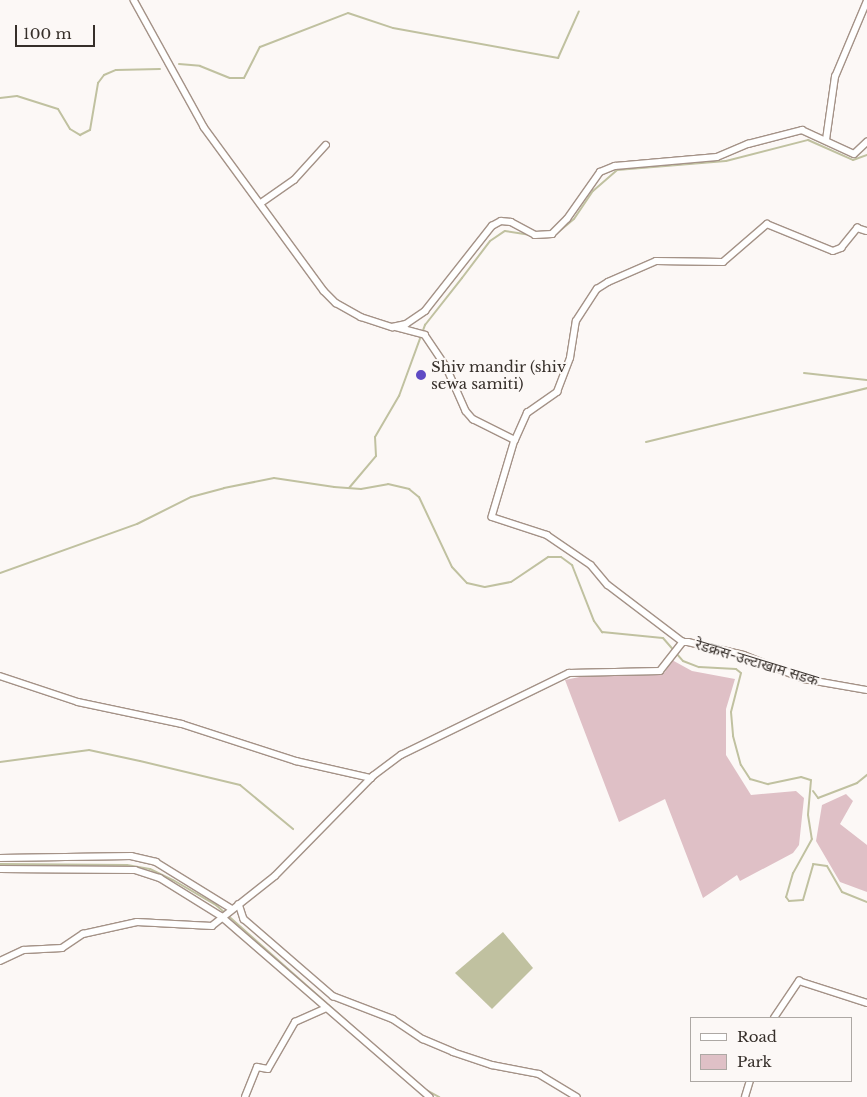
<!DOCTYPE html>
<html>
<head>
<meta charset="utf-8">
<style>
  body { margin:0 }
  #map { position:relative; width:867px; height:1097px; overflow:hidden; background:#fcf8f6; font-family:"Libre Baskerville","Noto Sans Devanagari",serif }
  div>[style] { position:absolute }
  .green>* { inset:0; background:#dfc0c6 }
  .water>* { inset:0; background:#c0c1a0 }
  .stream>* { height:2px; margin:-1px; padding:0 1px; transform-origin:1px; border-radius:1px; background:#c0c1a0 }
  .roads { filter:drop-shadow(1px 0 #a49287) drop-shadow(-1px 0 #a49287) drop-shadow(0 1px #a49287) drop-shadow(0 -1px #a49287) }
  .minor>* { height:5.5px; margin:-2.75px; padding:0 2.75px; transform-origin:2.75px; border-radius:2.75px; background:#fff }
  .dots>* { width:14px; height:14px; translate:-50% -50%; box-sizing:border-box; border:2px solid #fcf8f6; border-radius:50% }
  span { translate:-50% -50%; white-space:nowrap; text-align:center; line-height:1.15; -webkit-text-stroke:4px #fcf8f6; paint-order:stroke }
  .poi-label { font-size:15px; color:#362f2a }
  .left { translate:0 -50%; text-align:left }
  .street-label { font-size:15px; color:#362f2a }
  .legend { position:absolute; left:690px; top:1017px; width:162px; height:65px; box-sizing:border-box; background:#fcf8f6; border:1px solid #ada8a4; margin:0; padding:6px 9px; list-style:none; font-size:15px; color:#362f2a }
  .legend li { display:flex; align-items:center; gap:10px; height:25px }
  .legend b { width:25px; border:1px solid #ada8a4 }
  .scale { position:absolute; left:15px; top:25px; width:80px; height:22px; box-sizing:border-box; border:2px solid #362f2a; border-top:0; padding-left:6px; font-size:15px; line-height:18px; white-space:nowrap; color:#362f2a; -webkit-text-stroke:4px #fcf8f6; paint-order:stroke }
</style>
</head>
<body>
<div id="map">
  <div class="green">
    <div style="clip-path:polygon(672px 660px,692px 671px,735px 679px,726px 709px,726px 755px,751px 795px,796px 791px,804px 798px,799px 845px,793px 853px,740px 881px,737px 875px,703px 898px,665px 799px,619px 822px,565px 680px,584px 676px,656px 675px,665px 672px)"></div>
    <div style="clip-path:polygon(846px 794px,853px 801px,840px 824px,867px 845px,867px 892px,840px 882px,816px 841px,822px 805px)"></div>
  </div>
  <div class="water">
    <div style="clip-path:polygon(503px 932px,533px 968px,492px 1009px,455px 973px)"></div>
  </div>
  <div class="stream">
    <div style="left:179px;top:64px;width:21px;rotate:5deg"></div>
    <div style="left:200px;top:66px;width:32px;rotate:22deg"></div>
    <div style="left:230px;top:78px;width:14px"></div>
    <div style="left:244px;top:78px;width:35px;rotate:-63deg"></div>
    <div style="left:260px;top:47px;width:94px;rotate:-21.1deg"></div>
    <div style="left:348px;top:13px;width:47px;rotate:18.4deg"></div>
    <div style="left:393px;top:28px;width:168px;rotate:10.3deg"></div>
    <div style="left:558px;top:58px;width:51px;rotate:-65.9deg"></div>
    <div style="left:0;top:98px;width:17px;rotate:-7deg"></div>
    <div style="left:17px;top:96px;width:43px;rotate:17.6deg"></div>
    <div style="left:58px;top:109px;width:23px;rotate:59deg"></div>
    <div style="left:70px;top:129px;width:12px;rotate:31deg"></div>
    <div style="left:80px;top:135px;width:11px;rotate:-27deg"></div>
    <div style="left:90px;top:130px;width:48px;rotate:-80.3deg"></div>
    <div style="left:98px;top:83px;width:10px;rotate:-53deg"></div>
    <div style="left:104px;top:75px;width:13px;rotate:-23deg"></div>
    <div style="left:116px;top:70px;width:44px;rotate:-1.3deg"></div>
    <div style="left:556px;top:234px;width:23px;rotate:-40deg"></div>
    <div style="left:574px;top:219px;width:34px;rotate:-56deg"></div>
    <div style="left:593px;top:191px;width:32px;rotate:-41deg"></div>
    <div style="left:617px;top:170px;width:109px;rotate:-4.7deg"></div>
    <div style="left:726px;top:161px;width:85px;rotate:-14.4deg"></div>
    <div style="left:808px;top:140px;width:49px;rotate:24deg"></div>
    <div style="left:853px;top:160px;width:15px;rotate:-20deg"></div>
    <div style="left:804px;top:373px;width:63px;rotate:6.3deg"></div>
    <div style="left:646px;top:442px;width:228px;rotate:-13.7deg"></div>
    <div style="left:349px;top:488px;width:42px;rotate:-49.8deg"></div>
    <div style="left:376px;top:456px;width:19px;rotate:-93deg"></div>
    <div style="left:375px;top:437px;width:48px;rotate:-59.7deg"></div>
    <div style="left:399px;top:396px;width:76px;rotate:-69.9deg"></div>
    <div style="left:425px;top:325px;width:60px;rotate:-51.8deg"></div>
    <div style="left:462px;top:278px;width:46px;rotate:-52.9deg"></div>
    <div style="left:490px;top:241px;width:18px;rotate:-34deg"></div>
    <div style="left:505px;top:231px;width:39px;rotate:9deg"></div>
    <div style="left:0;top:573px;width:145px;rotate:-19.7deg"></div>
    <div style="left:137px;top:524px;width:60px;rotate:-26.6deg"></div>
    <div style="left:191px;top:497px;width:34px;rotate:-15deg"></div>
    <div style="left:224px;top:488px;width:51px;rotate:-11.3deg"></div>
    <div style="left:274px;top:478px;width:61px;rotate:8.5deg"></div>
    <div style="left:334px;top:487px;width:27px;rotate:4deg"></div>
    <div style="left:361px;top:489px;width:27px;rotate:-10deg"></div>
    <div style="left:388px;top:484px;width:22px;rotate:13deg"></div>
    <div style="left:409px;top:489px;width:13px;rotate:39deg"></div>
    <div style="left:419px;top:497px;width:77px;rotate:64.8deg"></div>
    <div style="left:452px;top:567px;width:22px;rotate:47deg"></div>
    <div style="left:467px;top:583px;width:18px;rotate:13deg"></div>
    <div style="left:485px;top:587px;width:26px;rotate:-11deg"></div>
    <div style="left:511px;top:582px;width:45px;rotate:-34deg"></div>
    <div style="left:548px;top:557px;width:13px"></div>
    <div style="left:561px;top:557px;width:14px;rotate:36deg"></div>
    <div style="left:572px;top:565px;width:60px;rotate:68.6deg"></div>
    <div style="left:594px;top:621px;width:14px;rotate:54deg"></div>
    <div style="left:602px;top:632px;width:61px;rotate:5.6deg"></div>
    <div style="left:663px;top:638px;width:30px;rotate:49deg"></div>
    <div style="left:683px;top:661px;width:17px;rotate:21deg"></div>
    <div style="left:699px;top:667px;width:37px;rotate:3deg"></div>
    <div style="left:736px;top:669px;width:6px;rotate:39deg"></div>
    <div style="left:741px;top:673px;width:40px;rotate:104.4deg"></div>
    <div style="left:731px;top:712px;width:24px;rotate:85deg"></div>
    <div style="left:733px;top:736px;width:30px;rotate:75deg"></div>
    <div style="left:741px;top:765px;width:17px;rotate:57deg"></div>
    <div style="left:750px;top:779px;width:19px;rotate:16deg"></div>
    <div style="left:768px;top:784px;width:34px;rotate:-12deg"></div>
    <div style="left:801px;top:777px;width:10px;rotate:17deg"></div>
    <div style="left:811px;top:780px;width:35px;rotate:95deg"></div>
    <div style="left:808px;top:815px;width:24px;rotate:81deg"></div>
    <div style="left:812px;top:839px;width:39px;rotate:119deg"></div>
    <div style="left:793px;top:873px;width:25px;rotate:106deg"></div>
    <div style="left:786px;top:897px;width:5px;rotate:53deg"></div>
    <div style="left:789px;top:901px;width:14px;rotate:-4deg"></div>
    <div style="left:803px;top:900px;width:37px;rotate:-74deg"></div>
    <div style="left:813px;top:864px;width:14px;rotate:8deg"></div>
    <div style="left:827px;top:866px;width:30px;rotate:60deg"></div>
    <div style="left:842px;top:892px;width:27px;rotate:22deg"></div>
    <div style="left:0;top:762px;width:90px;rotate:-7.7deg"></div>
    <div style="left:89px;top:750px;width:52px;rotate:12.2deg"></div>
    <div style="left:140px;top:761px;width:103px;rotate:13.5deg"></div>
    <div style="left:240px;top:785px;width:69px;rotate:39.7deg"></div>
    <div style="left:813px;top:791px;width:9px;rotate:54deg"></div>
    <div style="left:818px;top:798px;width:42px;rotate:-21deg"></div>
    <div style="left:857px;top:783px;width:13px;rotate:-39deg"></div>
    <div style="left:0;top:864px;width:127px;rotate:0.5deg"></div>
    <div style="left:127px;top:865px;width:23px;rotate:10deg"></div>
    <div style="left:150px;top:869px;width:25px;rotate:26deg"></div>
    <div style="left:173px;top:880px;width:50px;rotate:30.2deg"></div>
    <div style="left:216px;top:905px;width:200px;rotate:41.6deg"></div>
    <div style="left:426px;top:1090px;width:15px;rotate:28deg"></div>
  </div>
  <div class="roads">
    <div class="minor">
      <div style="left:134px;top:0;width:145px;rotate:61.1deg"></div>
      <div style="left:204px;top:127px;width:203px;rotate:53.8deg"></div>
      <div style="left:324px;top:291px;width:17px;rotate:45deg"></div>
      <div style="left:336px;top:303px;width:29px;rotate:29deg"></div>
      <div style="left:361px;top:317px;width:33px;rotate:18deg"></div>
      <div style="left:392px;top:327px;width:14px;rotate:-12deg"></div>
      <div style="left:406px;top:324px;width:23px;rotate:-34deg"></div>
      <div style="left:425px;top:311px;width:108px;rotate:-51.8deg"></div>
      <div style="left:492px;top:226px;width:10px;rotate:-29deg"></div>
      <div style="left:501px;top:221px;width:10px;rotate:6deg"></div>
      <div style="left:511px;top:222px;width:27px;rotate:28deg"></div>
      <div style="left:535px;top:235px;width:17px;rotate:-3deg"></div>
      <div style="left:552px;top:234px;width:21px;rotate:-45deg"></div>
      <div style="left:567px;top:219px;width:57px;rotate:-54.9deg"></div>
      <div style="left:600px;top:172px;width:16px;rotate:-22deg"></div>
      <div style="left:615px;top:166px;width:102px;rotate:-5deg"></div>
      <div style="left:717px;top:157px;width:34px;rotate:-23deg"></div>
      <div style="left:748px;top:144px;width:56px;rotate:-14.5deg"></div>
      <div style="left:802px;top:130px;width:57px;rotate:24.8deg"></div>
      <div style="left:854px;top:154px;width:18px;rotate:-43deg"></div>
      <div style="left:826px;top:140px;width:64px;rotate:-81.9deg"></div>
      <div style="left:835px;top:77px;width:82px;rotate:-67.2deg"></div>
      <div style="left:261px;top:203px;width:40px;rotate:-34.9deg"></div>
      <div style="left:294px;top:180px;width:47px;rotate:-47.6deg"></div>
      <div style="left:396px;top:327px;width:30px;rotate:15deg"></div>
      <div style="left:425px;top:335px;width:40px;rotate:56deg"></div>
      <div style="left:447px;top:368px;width:47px;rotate:66.2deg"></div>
      <div style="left:466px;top:411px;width:11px;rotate:49deg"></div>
      <div style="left:473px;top:419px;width:47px;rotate:26.6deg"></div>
      <div style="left:515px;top:440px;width:80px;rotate:106.6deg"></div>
      <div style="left:492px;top:517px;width:58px;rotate:18.1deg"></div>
      <div style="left:547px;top:535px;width:53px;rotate:34.3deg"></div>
      <div style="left:591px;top:565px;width:26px;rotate:50deg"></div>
      <div style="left:608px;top:585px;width:94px;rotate:37.2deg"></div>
      <div style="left:515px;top:440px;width:30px;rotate:-66deg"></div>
      <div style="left:527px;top:413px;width:37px;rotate:-35deg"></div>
      <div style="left:557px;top:392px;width:36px;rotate:-69deg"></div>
      <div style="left:570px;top:358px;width:37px;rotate:-81deg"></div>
      <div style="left:576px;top:321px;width:38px;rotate:-57deg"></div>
      <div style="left:597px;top:289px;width:13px;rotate:-32deg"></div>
      <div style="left:608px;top:282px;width:52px;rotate:-23.6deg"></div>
      <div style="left:656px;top:261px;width:67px;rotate:0.9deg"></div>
      <div style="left:723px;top:262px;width:58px;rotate:-40.8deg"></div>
      <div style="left:767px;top:224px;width:71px;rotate:22.2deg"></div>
      <div style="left:833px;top:251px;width:9px;rotate:-21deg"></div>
      <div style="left:841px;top:248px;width:26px;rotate:-51deg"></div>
      <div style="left:857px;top:228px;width:10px;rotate:17deg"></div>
      <div style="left:0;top:676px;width:82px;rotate:18.4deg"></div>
      <div style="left:78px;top:702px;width:106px;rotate:11.9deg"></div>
      <div style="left:182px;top:724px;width:120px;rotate:18deg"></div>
      <div style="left:296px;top:761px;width:77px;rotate:12.8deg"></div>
      <div style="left:0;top:858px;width:131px;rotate:-0.9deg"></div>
      <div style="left:131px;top:856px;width:26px;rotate:13deg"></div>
      <div style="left:156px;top:862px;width:89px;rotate:31.7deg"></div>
      <div style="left:0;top:869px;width:135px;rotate:0.4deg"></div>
      <div style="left:135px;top:870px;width:26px;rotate:18deg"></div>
      <div style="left:160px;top:878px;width:72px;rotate:31.9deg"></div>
      <div style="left:221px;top:916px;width:276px;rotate:40.9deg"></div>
      <div style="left:239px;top:904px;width:16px;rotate:72deg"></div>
      <div style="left:244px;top:919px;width:118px;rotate:40.9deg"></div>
      <div style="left:333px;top:996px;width:64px;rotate:21deg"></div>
      <div style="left:393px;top:1019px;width:36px;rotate:34deg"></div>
      <div style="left:423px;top:1039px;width:33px;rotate:23deg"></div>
      <div style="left:453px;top:1052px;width:41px;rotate:18.4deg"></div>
      <div style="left:492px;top:1065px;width:48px;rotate:10.8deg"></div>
      <div style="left:539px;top:1074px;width:44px;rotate:31.2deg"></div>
      <div style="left:0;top:961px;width:26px;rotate:-25deg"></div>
      <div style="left:24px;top:950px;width:38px;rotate:-3deg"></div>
      <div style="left:62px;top:948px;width:25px;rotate:-34deg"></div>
      <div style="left:83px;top:934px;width:55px;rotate:-12.5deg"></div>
      <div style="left:137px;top:922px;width:75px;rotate:3.1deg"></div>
      <div style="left:212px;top:926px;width:80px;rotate:-38.4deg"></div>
      <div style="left:275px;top:876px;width:140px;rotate:-45.6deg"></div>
      <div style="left:373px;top:776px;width:35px;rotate:-37deg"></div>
      <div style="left:401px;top:755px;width:187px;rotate:-26deg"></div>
      <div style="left:569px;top:673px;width:91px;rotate:-1.3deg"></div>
      <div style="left:660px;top:671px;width:37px;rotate:-52deg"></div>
      <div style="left:683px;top:642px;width:5px"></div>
      <div style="left:688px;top:642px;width:57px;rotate:13.1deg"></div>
      <div style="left:744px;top:655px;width:65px;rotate:21.8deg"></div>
      <div style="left:804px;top:679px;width:64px;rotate:9.9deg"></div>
      <div style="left:774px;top:1018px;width:45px;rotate:-56deg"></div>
      <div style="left:799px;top:981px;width:71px;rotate:17.9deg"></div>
      <div style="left:245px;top:1097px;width:32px;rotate:-68deg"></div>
      <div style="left:257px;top:1067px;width:11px;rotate:10deg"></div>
      <div style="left:268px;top:1069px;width:54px;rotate:-60.1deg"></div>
      <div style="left:295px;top:1022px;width:34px;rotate:-24deg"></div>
      <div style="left:745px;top:1097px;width:17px;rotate:-73deg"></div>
    </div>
  </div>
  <div class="dots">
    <div style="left:421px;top:375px;background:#5f4bc4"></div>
  </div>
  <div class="poi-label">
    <span class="left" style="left:431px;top:375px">Shiv mandir (shiv<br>sewa samiti)</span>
  </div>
  <div class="street-label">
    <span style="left:757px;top:662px;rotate:17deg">रेडक्रस-उल्टाखाम सडक</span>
  </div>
  <ul class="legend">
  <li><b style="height:6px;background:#fff"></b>Road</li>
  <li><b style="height:14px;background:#dfc0c6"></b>Park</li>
  </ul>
  <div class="scale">100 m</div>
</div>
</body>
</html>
